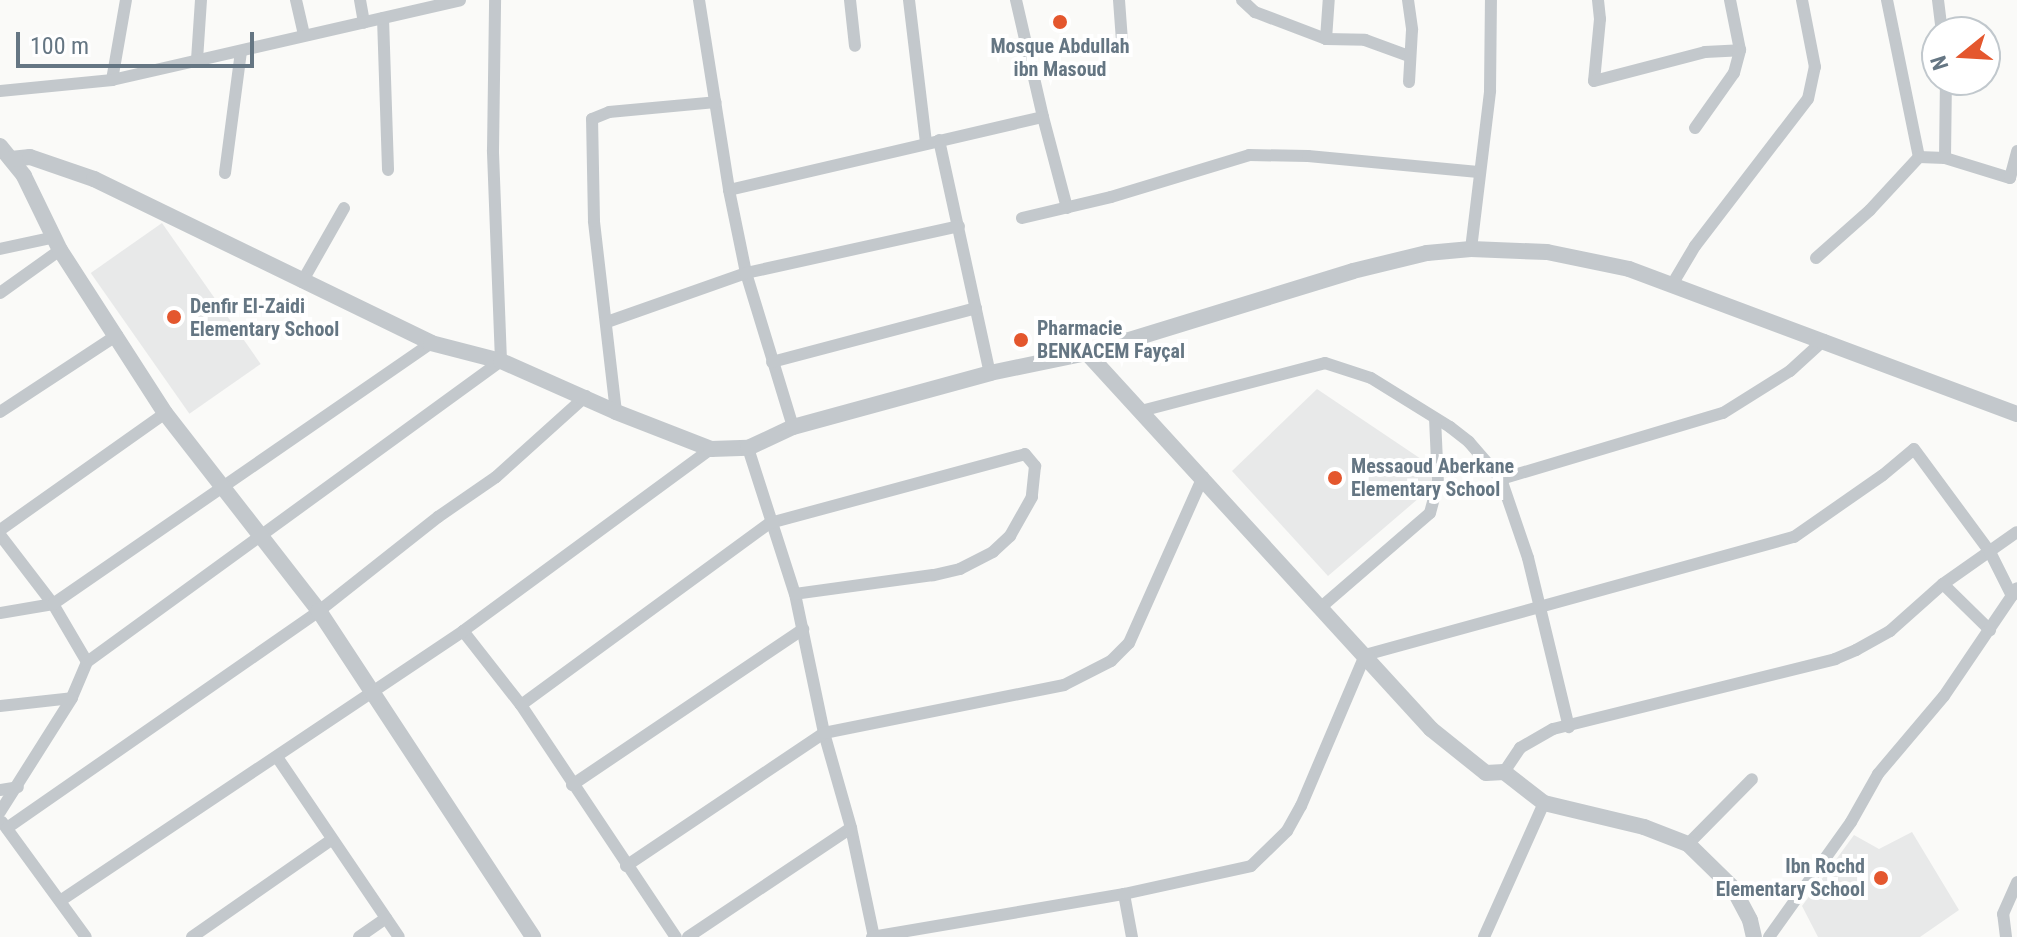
<!DOCTYPE html>
<html>
<head>
<meta charset="utf-8">
<style>
  body { margin:0 }
  #map { position:relative; width:2017px; height:937px; overflow:hidden; background:#fafaf8; font-family:"Roboto Condensed",sans-serif }
  div>[style] { position:absolute }
  .built>* { inset:0; background:#e8e9e9; transform-origin:0 0 }
  .minor>* { height:12px; margin:-6px; padding:0 6px; transform-origin:6px; border-radius:6px; background:#c3c8cc }
  .tertiary>* { height:16px; margin:-8px; padding:0 8px; transform-origin:8px; border-radius:8px; background:#c3c8cc }
  .dots>* { width:22px; height:22px; translate:-50% -50%; box-sizing:border-box; border:4px solid #fff; border-radius:50% }
  span { translate:-50% -50%; white-space:nowrap; text-align:center; line-height:1.15; -webkit-text-stroke:8px #fff; paint-order:stroke }
  .poi-label { font-size:20px; color:#657683; font-weight:700 }
  .left { translate:0 -50%; text-align:left }
  .right { translate:-100% -50%; text-align:right }
  .north { position:absolute; left:1921px; top:16px; width:80px; height:80px; box-sizing:border-box; background:#fff; border:2px solid #c1c8cd; border-radius:50%; rotate:252deg; font-size:22px; font-weight:700; line-height:32px; text-align:center; color:#657683 }
  .north::after { content:''; display:block; margin:auto; width:28px; height:36px; background:#e4572e; clip-path:polygon(50% 0,100% 100%,50% 72%,0 100%) }
  .scale { position:absolute; left:16px; top:32px; width:238px; height:36px; box-sizing:border-box; border:4px solid #657683; border-top:0; padding-left:10px; font-size:24px; line-height:28px; white-space:nowrap; color:#657683; -webkit-text-stroke:6px #fff; paint-order:stroke }
</style>
</head>
<body>
<div id="map">
  <div class="built">
    <div style="left:162px;top:223px;width:172px;height:87px;rotate:55deg"></div>
    <div style="clip-path:polygon(1317px 389px,1427px 463px,1433px 486px,1328px 576px,1232px 471px)"></div>
    <div style="clip-path:polygon(1912px 832px,1959px 910px,1920px 937px,1818px 937px,1802px 906px,1854px 835px,1879px 849px)"></div>
  </div>
  <div class="minor">
    <div style="left:296px;top:0;width:35px;rotate:77deg"></div>
    <div style="left:360px;top:0;width:23px;rotate:80deg"></div>
    <div style="left:699px;top:0;width:192px;rotate:81deg"></div>
    <div style="left:729px;top:190px;width:85px;rotate:78.4deg"></div>
    <div style="left:746px;top:273px;width:161px;rotate:73deg"></div>
    <div style="left:850px;top:0;width:46px;rotate:83.8deg"></div>
    <div style="left:909px;top:0;width:144px;rotate:83.2deg"></div>
    <div style="left:1016px;top:0;width:120px;rotate:77deg"></div>
    <div style="left:1119px;top:0;width:41px;rotate:85.8deg"></div>
    <div style="left:1242px;top:0;width:18px;rotate:43deg"></div>
    <div style="left:1255px;top:12px;width:76px;rotate:20.8deg"></div>
    <div style="left:1326px;top:39px;width:39px;rotate:1deg"></div>
    <div style="left:1365px;top:40px;width:47px;rotate:20deg"></div>
    <div style="left:1408px;top:0;width:30px;rotate:82deg"></div>
    <div style="left:1412px;top:30px;width:52px;rotate:93.3deg"></div>
    <div style="left:1598px;top:0;width:19px;rotate:84deg"></div>
    <div style="left:1600px;top:19px;width:62px;rotate:95.5deg"></div>
    <div style="left:1594px;top:81px;width:115px;rotate:-14.6deg"></div>
    <div style="left:1705px;top:52px;width:35px;rotate:-3deg"></div>
    <div style="left:1740px;top:50px;width:51px;rotate:-101.3deg"></div>
    <div style="left:1887px;top:0;width:160px;rotate:78.5deg"></div>
    <div style="left:1938px;top:0;width:32px;rotate:83deg"></div>
    <div style="left:383px;top:18px;width:152px;rotate:88.1deg"></div>
    <div style="left:1326px;top:39px;width:39px;rotate:-86deg"></div>
    <div style="left:197px;top:60px;width:60px;rotate:-86.2deg"></div>
    <div style="left:112px;top:80px;width:81px;rotate:-80.1deg"></div>
    <div style="left:0;top:91px;width:113px;rotate:-5.6deg"></div>
    <div style="left:112px;top:80px;width:357px;rotate:-12.9deg"></div>
    <div style="left:1695px;top:128px;width:67px;rotate:-54.7deg"></div>
    <div style="left:1734px;top:73px;width:24px;rotate:-75deg"></div>
    <div style="left:939px;top:140px;width:239px;rotate:77.7deg"></div>
    <div style="left:1945px;top:158px;width:78px;rotate:-89.3deg"></div>
    <div style="left:225px;top:173px;width:123px;rotate:-82.5deg"></div>
    <div style="left:729px;top:190px;width:322px;rotate:-13.1deg"></div>
    <div style="left:1043px;top:117px;width:94px;rotate:75.2deg"></div>
    <div style="left:1022px;top:218px;width:91px;rotate:-13.3deg"></div>
    <div style="left:1111px;top:197px;width:144px;rotate:-16.9deg"></div>
    <div style="left:1249px;top:155px;width:59px;rotate:1deg"></div>
    <div style="left:1308px;top:156px;width:171px;rotate:5.4deg"></div>
    <div style="left:0;top:249px;width:56px;rotate:-12.3deg"></div>
    <div style="left:1471px;top:249px;width:159px;rotate:-83.1deg"></div>
    <div style="left:1490px;top:91px;width:91px;rotate:-89.4deg"></div>
    <div style="left:1816px;top:258px;width:72px;rotate:-41.6deg"></div>
    <div style="left:1870px;top:210px;width:72px;rotate:-47.2deg"></div>
    <div style="left:1919px;top:157px;width:26px;rotate:2deg"></div>
    <div style="left:1945px;top:158px;width:68px;rotate:17.1deg"></div>
    <div style="left:2010px;top:178px;width:28px;rotate:-75deg"></div>
    <div style="left:302px;top:282px;width:85px;rotate:-60.4deg"></div>
    <div style="left:1673px;top:283px;width:43px;rotate:-59.3deg"></div>
    <div style="left:1695px;top:246px;width:185px;rotate:-52.5deg"></div>
    <div style="left:1808px;top:99px;width:33px;rotate:-78deg"></div>
    <div style="left:1815px;top:67px;width:68px;rotate:-101deg"></div>
    <div style="left:0;top:293px;width:74px;rotate:-35.6deg"></div>
    <div style="left:607px;top:322px;width:147px;rotate:-19.4deg"></div>
    <div style="left:746px;top:273px;width:218px;rotate:-12.4deg"></div>
    <div style="left:772px;top:362px;width:211px;rotate:-14.8deg"></div>
    <div style="left:1141px;top:411px;width:190px;rotate:-14.6deg"></div>
    <div style="left:1325px;top:363px;width:48px;rotate:18.1deg"></div>
    <div style="left:1371px;top:378px;width:93px;rotate:31.8deg"></div>
    <div style="left:1450px;top:427px;width:24px;rotate:38deg"></div>
    <div style="left:1469px;top:442px;width:49px;rotate:49.1deg"></div>
    <div style="left:1501px;top:479px;width:83px;rotate:71.1deg"></div>
    <div style="left:1528px;top:558px;width:174px;rotate:76.4deg"></div>
    <div style="left:0;top:412px;width:140px;rotate:-33.3deg"></div>
    <div style="left:616px;top:412px;width:192px;rotate:-96.6deg"></div>
    <div style="left:594px;top:221px;width:102px;rotate:-91.1deg"></div>
    <div style="left:592px;top:119px;width:18px;rotate:-22deg"></div>
    <div style="left:609px;top:112px;width:107px;rotate:-5.3deg"></div>
    <div style="left:748px;top:448px;width:153px;rotate:72.2deg"></div>
    <div style="left:795px;top:594px;width:142px;rotate:78.2deg"></div>
    <div style="left:824px;top:733px;width:99px;rotate:74.1deg"></div>
    <div style="left:851px;top:828px;width:111px;rotate:78.1deg"></div>
    <div style="left:1501px;top:479px;width:232px;rotate:-16.6deg"></div>
    <div style="left:1723px;top:413px;width:79px;rotate:-32.1deg"></div>
    <div style="left:1790px;top:371px;width:46px;rotate:-42.4deg"></div>
    <div style="left:0;top:530px;width:202px;rotate:-35.3deg"></div>
    <div style="left:0;top:535px;width:87px;rotate:52.5deg"></div>
    <div style="left:53px;top:604px;width:67px;rotate:59.6deg"></div>
    <div style="left:87px;top:662px;width:39px;rotate:113deg"></div>
    <div style="left:72px;top:698px;width:135px;rotate:122.3deg"></div>
    <div style="left:1943px;top:584px;width:66px;rotate:44.4deg"></div>
    <div style="left:1320px;top:608px;width:145px;rotate:-40.8deg"></div>
    <div style="left:1430px;top:513px;width:30px;rotate:-75deg"></div>
    <div style="left:1438px;top:484px;width:65px;rotate:-92.6deg"></div>
    <div style="left:0;top:613px;width:54px;rotate:-9.6deg"></div>
    <div style="left:53px;top:604px;width:459px;rotate:-34.6deg"></div>
    <div style="left:463px;top:631px;width:94px;rotate:51.9deg"></div>
    <div style="left:521px;top:705px;width:279px;rotate:56.3deg"></div>
    <div style="left:87px;top:662px;width:512px;rotate:-36.02deg"></div>
    <div style="left:501px;top:361px;width:211px;rotate:-92.2deg"></div>
    <div style="left:493px;top:150px;width:150px;rotate:-89.2deg"></div>
    <div style="left:521px;top:705px;width:308px;rotate:-36.2deg"></div>
    <div style="left:770px;top:523px;width:264px;rotate:-15.1deg"></div>
    <div style="left:1025px;top:454px;width:16px;rotate:50deg"></div>
    <div style="left:1035px;top:466px;width:31px;rotate:96deg"></div>
    <div style="left:1032px;top:497px;width:45px;rotate:119.4deg"></div>
    <div style="left:1010px;top:536px;width:23px;rotate:137deg"></div>
    <div style="left:993px;top:552px;width:37px;rotate:153deg"></div>
    <div style="left:960px;top:569px;width:28px;rotate:167deg"></div>
    <div style="left:933px;top:575px;width:139px;rotate:172.2deg"></div>
    <div style="left:0;top:706px;width:72px;rotate:-6.3deg"></div>
    <div style="left:277px;top:757px;width:217px;rotate:55.9deg"></div>
    <div style="left:1504px;top:772px;width:29px;rotate:-56deg"></div>
    <div style="left:1520px;top:748px;width:38px;rotate:-30deg"></div>
    <div style="left:1553px;top:729px;width:291px;rotate:-13.9deg"></div>
    <div style="left:1835px;top:659px;width:23px;rotate:-23deg"></div>
    <div style="left:1856px;top:650px;width:39px;rotate:-29deg"></div>
    <div style="left:1890px;top:631px;width:71px;rotate:-41.6deg"></div>
    <div style="left:1943px;top:584px;width:90px;rotate:-35.1deg"></div>
    <div style="left:572px;top:785px;width:279px;rotate:-34deg"></div>
    <div style="left:0;top:790px;width:18px;rotate:-9deg"></div>
    <div style="left:2px;top:822px;width:142px;rotate:53.9deg"></div>
    <div style="left:7px;top:828px;width:380px;rotate:-34.8deg"></div>
    <div style="left:319px;top:611px;width:152px;rotate:-38.3deg"></div>
    <div style="left:438px;top:517px;width:70px;rotate:-34.6deg"></div>
    <div style="left:496px;top:477px;width:121px;rotate:-42deg"></div>
    <div style="left:1688px;top:844px;width:91px;rotate:-45.4deg"></div>
    <div style="left:626px;top:866px;width:239px;rotate:-33.9deg"></div>
    <div style="left:824px;top:733px;width:245px;rotate:-11.3deg"></div>
    <div style="left:1064px;top:685px;width:53px;rotate:-27.1deg"></div>
    <div style="left:1111px;top:661px;width:25px;rotate:-45deg"></div>
    <div style="left:1129px;top:643px;width:182px;rotate:-66deg"></div>
    <div style="left:1124px;top:894px;width:44px;rotate:79.5deg"></div>
    <div style="left:60px;top:901px;width:485px;rotate:-33.8deg"></div>
    <div style="left:463px;top:631px;width:308px;rotate:-36.3deg"></div>
    <div style="left:192px;top:937px;width:169px;rotate:-34.9deg"></div>
    <div style="left:359px;top:937px;width:33px;rotate:-35deg"></div>
    <div style="left:688px;top:937px;width:196px;rotate:-33.8deg"></div>
    <div style="left:872px;top:937px;width:256px;rotate:-9.7deg"></div>
    <div style="left:1124px;top:894px;width:130px;rotate:-12.4deg"></div>
    <div style="left:1251px;top:866px;width:50px;rotate:-44.2deg"></div>
    <div style="left:1287px;top:831px;width:29px;rotate:-61deg"></div>
    <div style="left:1301px;top:806px;width:164px;rotate:-67deg"></div>
    <div style="left:1365px;top:655px;width:445px;rotate:-15.4deg"></div>
    <div style="left:1794px;top:537px;width:108px;rotate:-34.9deg"></div>
    <div style="left:1883px;top:475px;width:40px;rotate:-40deg"></div>
    <div style="left:1914px;top:449px;width:128px;rotate:53.6deg"></div>
    <div style="left:1990px;top:552px;width:49px;rotate:63.4deg"></div>
    <div style="left:1484px;top:937px;width:147px;rotate:-65.9deg"></div>
    <div style="left:1769px;top:937px;width:141px;rotate:-54.5deg"></div>
    <div style="left:1851px;top:822px;width:55px;rotate:-60.6deg"></div>
    <div style="left:1878px;top:774px;width:102px;rotate:-49.8deg"></div>
    <div style="left:1944px;top:696px;width:130px;rotate:-55.9deg"></div>
    <div style="left:2006px;top:937px;width:23px;rotate:-97deg"></div>
    <div style="left:2003px;top:914px;width:35px;rotate:-66deg"></div>
  </div>
  <div class="tertiary">
    <div style="left:0;top:146px;width:38px;rotate:51deg"></div>
    <div style="left:24px;top:176px;width:82px;rotate:64.1deg"></div>
    <div style="left:60px;top:250px;width:194px;rotate:57.2deg"></div>
    <div style="left:165px;top:413px;width:251px;rotate:52.1deg"></div>
    <div style="left:319px;top:611px;width:390px;rotate:56.7deg"></div>
    <div style="left:11px;top:159px;width:19px;rotate:-6deg"></div>
    <div style="left:30px;top:157px;width:68px;rotate:19deg"></div>
    <div style="left:94px;top:179px;width:375px;rotate:25.9deg"></div>
    <div style="left:431px;top:343px;width:72px;rotate:14.4deg"></div>
    <div style="left:501px;top:361px;width:126px;rotate:23.9deg"></div>
    <div style="left:616px;top:412px;width:102px;rotate:21.3deg"></div>
    <div style="left:711px;top:449px;width:37px;rotate:-2deg"></div>
    <div style="left:748px;top:448px;width:50px;rotate:-25deg"></div>
    <div style="left:793px;top:427px;width:204px;rotate:-15.3deg"></div>
    <div style="left:990px;top:373px;width:99px;rotate:-11.7deg"></div>
    <div style="left:1087px;top:353px;width:278px;rotate:-17.1deg"></div>
    <div style="left:1353px;top:271px;width:76px;rotate:-13.7deg"></div>
    <div style="left:1427px;top:253px;width:44px;rotate:-5.2deg"></div>
    <div style="left:1471px;top:249px;width:76px;rotate:2.3deg"></div>
    <div style="left:1547px;top:252px;width:84px;rotate:11.7deg"></div>
    <div style="left:1629px;top:269px;width:414px;rotate:20.5deg"></div>
    <div style="left:1087px;top:353px;width:510px;rotate:47.54deg"></div>
    <div style="left:1431px;top:729px;width:70px;rotate:38.7deg"></div>
    <div style="left:1486px;top:773px;width:18px;rotate:-3deg"></div>
    <div style="left:1504px;top:772px;width:51px;rotate:37.8deg"></div>
    <div style="left:1544px;top:803px;width:103px;rotate:13.5deg"></div>
    <div style="left:1644px;top:827px;width:47px;rotate:21.1deg"></div>
    <div style="left:1688px;top:844px;width:63px;rotate:44.4deg"></div>
    <div style="left:1733px;top:888px;width:36px;rotate:62deg"></div>
    <div style="left:1750px;top:920px;width:17px;rotate:77deg"></div>
  </div>
  <div class="dots">
    <div style="left:1060px;top:22px;background:#e4572e"></div>
    <div style="left:174px;top:317px;background:#e4572e"></div>
    <div style="left:1021px;top:340px;background:#e4572e"></div>
    <div style="left:1335px;top:478px;background:#e4572e"></div>
    <div style="left:1881px;top:878px;background:#e4572e"></div>
  </div>
  <div class="poi-label">
    <span style="left:1060px;top:58px">Mosque Abdullah<br>ibn Masoud</span>
    <span class="left" style="left:190px;top:318px">Denfir El-Zaidi<br>Elementary School</span>
    <span class="left" style="left:1037px;top:340px">Pharmacie<br>BENKACEM Fayçal</span>
    <span class="left" style="left:1351px;top:478px">Messaoud Aberkane<br>Elementary School</span>
    <span class="right" style="left:1865px;top:878px">Ibn Rochd<br>Elementary School</span>
  </div>
  <div class="north">N</div>
  <div class="scale">100 m</div>
</div>
</body>
</html>
